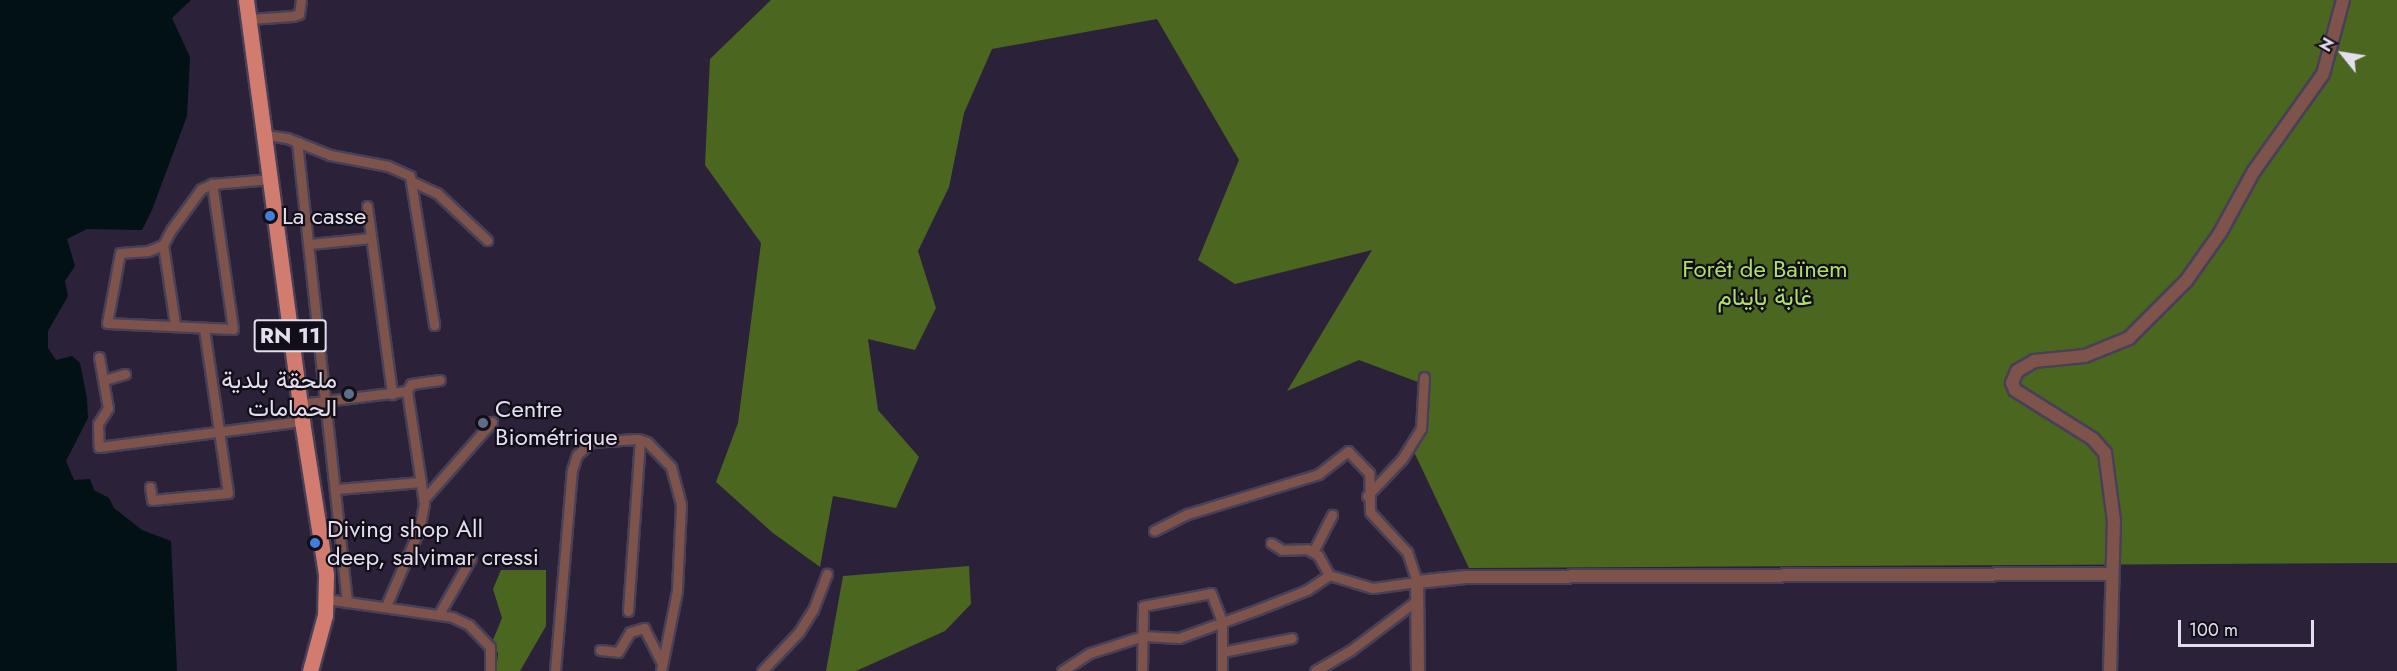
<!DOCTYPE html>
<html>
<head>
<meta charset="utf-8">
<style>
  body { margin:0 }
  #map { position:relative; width:2397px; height:671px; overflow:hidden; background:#2b223a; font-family:Jost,Vazirmatn,sans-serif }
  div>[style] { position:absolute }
  .forest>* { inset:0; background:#4b661f }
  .water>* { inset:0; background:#011114 }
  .roads { filter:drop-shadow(2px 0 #484057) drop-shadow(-2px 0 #484057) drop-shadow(0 2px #484057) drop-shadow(0 -2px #484057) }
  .minor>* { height:9px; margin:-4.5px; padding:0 4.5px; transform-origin:4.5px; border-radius:4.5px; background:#7d534c }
  .tertiary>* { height:12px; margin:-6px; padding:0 6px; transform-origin:6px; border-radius:6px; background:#7d534c }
  .primary>* { height:15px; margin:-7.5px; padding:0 7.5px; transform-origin:7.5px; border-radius:7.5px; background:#d17c6e }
  .dots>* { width:16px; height:16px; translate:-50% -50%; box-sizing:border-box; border:3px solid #120e18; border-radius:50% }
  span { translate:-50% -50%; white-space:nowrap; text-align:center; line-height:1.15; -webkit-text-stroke:4.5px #120e18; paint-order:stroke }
  .shield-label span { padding:2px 4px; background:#120e18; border:2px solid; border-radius:4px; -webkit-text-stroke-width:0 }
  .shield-label { font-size:22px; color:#e3deee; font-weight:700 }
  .poi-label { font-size:24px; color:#e3deee }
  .left { translate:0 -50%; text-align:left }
  .right { translate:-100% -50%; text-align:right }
  .park-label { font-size:24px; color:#b0df67 }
  .north { position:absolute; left:2313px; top:24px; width:60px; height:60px; -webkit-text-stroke:4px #120e18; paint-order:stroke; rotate:300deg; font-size:16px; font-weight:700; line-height:24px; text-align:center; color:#e3deee }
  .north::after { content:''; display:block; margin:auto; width:21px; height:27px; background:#e3deee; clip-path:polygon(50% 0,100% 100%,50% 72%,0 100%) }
  .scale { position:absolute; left:2178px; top:620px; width:136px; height:27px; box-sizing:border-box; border:3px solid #e3deee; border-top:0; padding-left:8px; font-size:18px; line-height:21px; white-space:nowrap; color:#e3deee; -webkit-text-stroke:4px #120e18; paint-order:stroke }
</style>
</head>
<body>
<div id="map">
  <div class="forest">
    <div style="clip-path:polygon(771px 0,2397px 0,2397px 563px,1469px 568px,1414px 452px,1418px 382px,1359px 360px,1287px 391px,1372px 250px,1235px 284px,1198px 260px,1239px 160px,1157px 19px,992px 49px,964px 113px,949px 187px,918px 251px,936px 308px,915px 350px,868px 339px,878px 410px,919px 457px,896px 508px,833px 496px,820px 567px,773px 533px,716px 482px,738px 423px,761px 243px,705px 165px,710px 59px)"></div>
    <div style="clip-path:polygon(969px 566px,971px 604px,945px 631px,856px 671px,826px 671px,843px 576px)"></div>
    <div style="clip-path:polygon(501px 570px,546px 570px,546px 626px,520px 671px,496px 671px,498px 654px,493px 640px,502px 618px,493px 589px)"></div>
  </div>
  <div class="water">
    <div style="clip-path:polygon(0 0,191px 0,172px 18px,190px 57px,187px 116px,152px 210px,142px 230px,87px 229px,67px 239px,75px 266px,65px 281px,68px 296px,48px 331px,48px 348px,56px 360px,72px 356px,80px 363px,87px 398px,88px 418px,66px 461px,74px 480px,90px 479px,94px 490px,109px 498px,114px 508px,142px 530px,171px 541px,177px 671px,0 671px)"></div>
  </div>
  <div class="roads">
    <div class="minor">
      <div style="left:249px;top:19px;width:44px;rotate:-3.9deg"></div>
      <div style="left:293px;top:16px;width:6px;rotate:-18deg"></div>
      <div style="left:299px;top:14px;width:14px;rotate:-82deg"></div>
      <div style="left:266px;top:135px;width:21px;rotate:8deg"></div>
      <div style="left:287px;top:138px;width:46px;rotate:21.6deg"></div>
      <div style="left:330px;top:155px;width:59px;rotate:10.7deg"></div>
      <div style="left:388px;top:166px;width:24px;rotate:24deg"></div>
      <div style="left:410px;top:176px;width:151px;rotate:80.8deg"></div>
      <div style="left:297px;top:142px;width:463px;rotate:83.8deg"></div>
      <div style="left:413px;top:182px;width:26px;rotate:25deg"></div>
      <div style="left:437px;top:193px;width:69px;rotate:43.2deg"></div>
      <div style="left:367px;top:206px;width:190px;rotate:82.4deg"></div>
      <div style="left:310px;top:244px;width:61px;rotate:-5.6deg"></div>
      <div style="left:163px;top:245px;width:16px;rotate:158deg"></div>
      <div style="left:148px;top:251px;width:28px;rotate:176deg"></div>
      <div style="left:120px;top:253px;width:71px;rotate:100.5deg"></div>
      <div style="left:107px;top:323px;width:126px;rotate:2.7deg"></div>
      <div style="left:233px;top:329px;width:147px;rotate:-98.2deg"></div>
      <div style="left:175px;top:324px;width:80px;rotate:-98.6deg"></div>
      <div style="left:163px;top:245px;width:17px;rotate:-62deg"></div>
      <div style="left:171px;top:230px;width:51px;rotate:-53.8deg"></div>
      <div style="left:201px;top:189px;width:12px;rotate:-24deg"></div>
      <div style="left:212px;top:184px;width:59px;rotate:-4.8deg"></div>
      <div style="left:99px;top:357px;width:52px;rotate:80deg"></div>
      <div style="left:108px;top:408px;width:19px;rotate:122deg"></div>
      <div style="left:98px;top:424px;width:23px;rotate:88deg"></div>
      <div style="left:99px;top:447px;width:205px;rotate:-7.3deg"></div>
      <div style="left:104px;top:380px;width:22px;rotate:-16deg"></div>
      <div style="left:407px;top:391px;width:8px;rotate:-60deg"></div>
      <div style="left:411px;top:384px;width:29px;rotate:-8deg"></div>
      <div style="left:300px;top:404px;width:108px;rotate:-6.9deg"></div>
      <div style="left:407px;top:391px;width:114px;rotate:81.4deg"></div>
      <div style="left:424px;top:504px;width:26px;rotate:101deg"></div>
      <div style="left:419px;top:530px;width:83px;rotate:113.5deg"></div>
      <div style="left:150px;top:487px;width:13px;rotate:81deg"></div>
      <div style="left:152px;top:500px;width:76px;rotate:-5.3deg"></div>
      <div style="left:228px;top:493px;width:167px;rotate:-98.3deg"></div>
      <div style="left:337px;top:489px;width:84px;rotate:-4.8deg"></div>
      <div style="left:1367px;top:496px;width:51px;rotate:-46.6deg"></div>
      <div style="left:1402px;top:459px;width:36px;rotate:-58deg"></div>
      <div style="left:1421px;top:429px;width:52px;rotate:-86.7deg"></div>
      <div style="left:424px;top:499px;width:103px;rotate:-48.6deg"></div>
      <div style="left:1271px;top:543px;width:13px;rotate:32deg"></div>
      <div style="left:1282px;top:550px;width:25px;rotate:-2deg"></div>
      <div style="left:1307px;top:549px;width:13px;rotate:29deg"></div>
      <div style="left:1318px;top:555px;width:23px;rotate:61deg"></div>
      <div style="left:1313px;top:552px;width:42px;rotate:-62.8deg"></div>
      <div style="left:326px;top:599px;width:127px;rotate:8.1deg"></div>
      <div style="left:452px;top:617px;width:19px;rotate:25deg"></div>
      <div style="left:469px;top:625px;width:30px;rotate:46deg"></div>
      <div style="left:490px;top:647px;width:24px;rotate:90deg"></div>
      <div style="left:628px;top:611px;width:172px;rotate:-86deg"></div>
      <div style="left:439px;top:614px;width:64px;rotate:-60.3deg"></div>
      <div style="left:600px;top:650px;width:18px;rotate:6deg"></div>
      <div style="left:618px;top:652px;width:23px;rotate:-59deg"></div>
      <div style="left:630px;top:632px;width:15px;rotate:-16deg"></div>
      <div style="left:644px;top:628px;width:39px;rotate:63deg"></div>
      <div style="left:1222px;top:652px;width:71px;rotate:-11.3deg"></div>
      <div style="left:555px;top:671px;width:202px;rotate:-85.2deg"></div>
      <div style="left:572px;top:470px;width:16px;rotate:-72deg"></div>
      <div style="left:577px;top:455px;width:19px;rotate:-43deg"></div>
      <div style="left:591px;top:442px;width:46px;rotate:-3.7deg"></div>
      <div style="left:637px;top:439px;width:10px;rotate:17deg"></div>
      <div style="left:647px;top:442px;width:35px;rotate:46deg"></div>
      <div style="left:671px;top:467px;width:39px;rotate:75deg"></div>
      <div style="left:681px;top:505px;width:86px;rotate:92.7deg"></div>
      <div style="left:677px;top:591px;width:82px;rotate:101.3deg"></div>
      <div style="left:762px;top:671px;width:54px;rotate:-46.5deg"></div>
      <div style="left:799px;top:632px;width:26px;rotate:-58deg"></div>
      <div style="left:813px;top:610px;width:39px;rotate:-69deg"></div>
      <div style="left:1062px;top:671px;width:33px;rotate:-33deg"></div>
      <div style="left:1090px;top:653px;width:56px;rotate:-17.8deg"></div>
      <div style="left:1143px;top:636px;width:36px;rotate:3deg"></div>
      <div style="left:1179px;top:638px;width:85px;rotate:-19.9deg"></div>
      <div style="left:1259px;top:609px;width:52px;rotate:-21.6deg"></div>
      <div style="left:1307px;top:590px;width:27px;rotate:-34deg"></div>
      <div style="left:1329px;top:575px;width:46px;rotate:16.5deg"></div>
      <div style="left:1373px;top:588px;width:44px;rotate:-7.8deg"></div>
      <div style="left:1417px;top:582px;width:32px;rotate:-108deg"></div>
      <div style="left:1407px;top:552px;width:54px;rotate:-132.8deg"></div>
      <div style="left:1370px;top:512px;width:39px;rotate:-91deg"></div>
      <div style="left:1369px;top:473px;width:30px;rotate:-134deg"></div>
      <div style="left:1348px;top:451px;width:37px;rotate:142deg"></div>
      <div style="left:1319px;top:474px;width:138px;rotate:163.1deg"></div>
      <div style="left:1187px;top:514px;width:37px;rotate:153deg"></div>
      <div style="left:1142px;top:671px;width:65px;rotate:-89.1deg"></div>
      <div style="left:1143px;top:606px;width:69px;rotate:-10.8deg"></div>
      <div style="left:1211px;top:593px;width:31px;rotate:69deg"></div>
      <div style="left:1222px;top:622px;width:49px;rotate:90deg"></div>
      <div style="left:1315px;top:671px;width:42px;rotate:-30.3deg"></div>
      <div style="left:1351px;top:650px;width:81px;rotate:-37deg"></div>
    </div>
    <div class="tertiary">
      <div style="left:1418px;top:671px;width:89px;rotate:-90.6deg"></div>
      <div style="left:1417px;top:582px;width:49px;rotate:-5.8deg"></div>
      <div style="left:1466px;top:577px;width:645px;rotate:-0.27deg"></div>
      <div style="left:2110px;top:671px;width:150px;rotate:-88.5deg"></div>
      <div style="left:2114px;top:521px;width:69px;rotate:-97.5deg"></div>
      <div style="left:2105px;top:453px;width:18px;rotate:-131deg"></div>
      <div style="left:2093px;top:439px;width:92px;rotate:-147.9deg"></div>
      <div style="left:2015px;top:390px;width:8px;rotate:-113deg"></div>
      <div style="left:2012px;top:383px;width:13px;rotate:-67deg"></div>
      <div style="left:2017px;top:371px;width:20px;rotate:-30deg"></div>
      <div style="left:2034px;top:361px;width:51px;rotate:-5.6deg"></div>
      <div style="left:2085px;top:356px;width:48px;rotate:-22.2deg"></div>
      <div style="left:2129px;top:338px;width:81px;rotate:-45deg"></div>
      <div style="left:2186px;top:281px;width:59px;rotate:-54.7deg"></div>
      <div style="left:2220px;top:233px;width:71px;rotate:-61.3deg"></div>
      <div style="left:2254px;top:171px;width:119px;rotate:-54.6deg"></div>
      <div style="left:2323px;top:74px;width:77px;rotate:-74.9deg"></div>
    </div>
    <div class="primary">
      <div style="left:246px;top:0;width:425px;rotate:82.4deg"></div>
      <div style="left:302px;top:421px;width:156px;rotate:81.1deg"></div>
      <div style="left:326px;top:575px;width:40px;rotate:91.4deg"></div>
      <div style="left:325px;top:615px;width:58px;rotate:105deg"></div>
    </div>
  </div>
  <div class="dots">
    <div style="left:270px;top:216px;background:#3f7fe0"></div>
    <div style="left:349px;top:394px;background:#5c6f8a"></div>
    <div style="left:483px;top:423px;background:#5c6f8a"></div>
    <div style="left:315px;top:543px;background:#3f7fe0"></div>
  </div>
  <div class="shield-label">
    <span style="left:290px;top:336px">RN 11</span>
  </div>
  <div class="poi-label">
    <span class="left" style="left:282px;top:216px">La casse</span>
    <span class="right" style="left:337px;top:394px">ملحقة بلدية<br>الحمامات</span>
    <span class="left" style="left:495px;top:423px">Centre<br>Biométrique</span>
    <span class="left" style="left:327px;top:543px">Diving shop All<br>deep, salvimar cressi</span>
  </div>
  <div class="park-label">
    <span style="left:1765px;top:283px">Forêt de Baïnem<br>غابة باينام</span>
  </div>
  <div class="north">N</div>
  <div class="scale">100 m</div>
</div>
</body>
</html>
